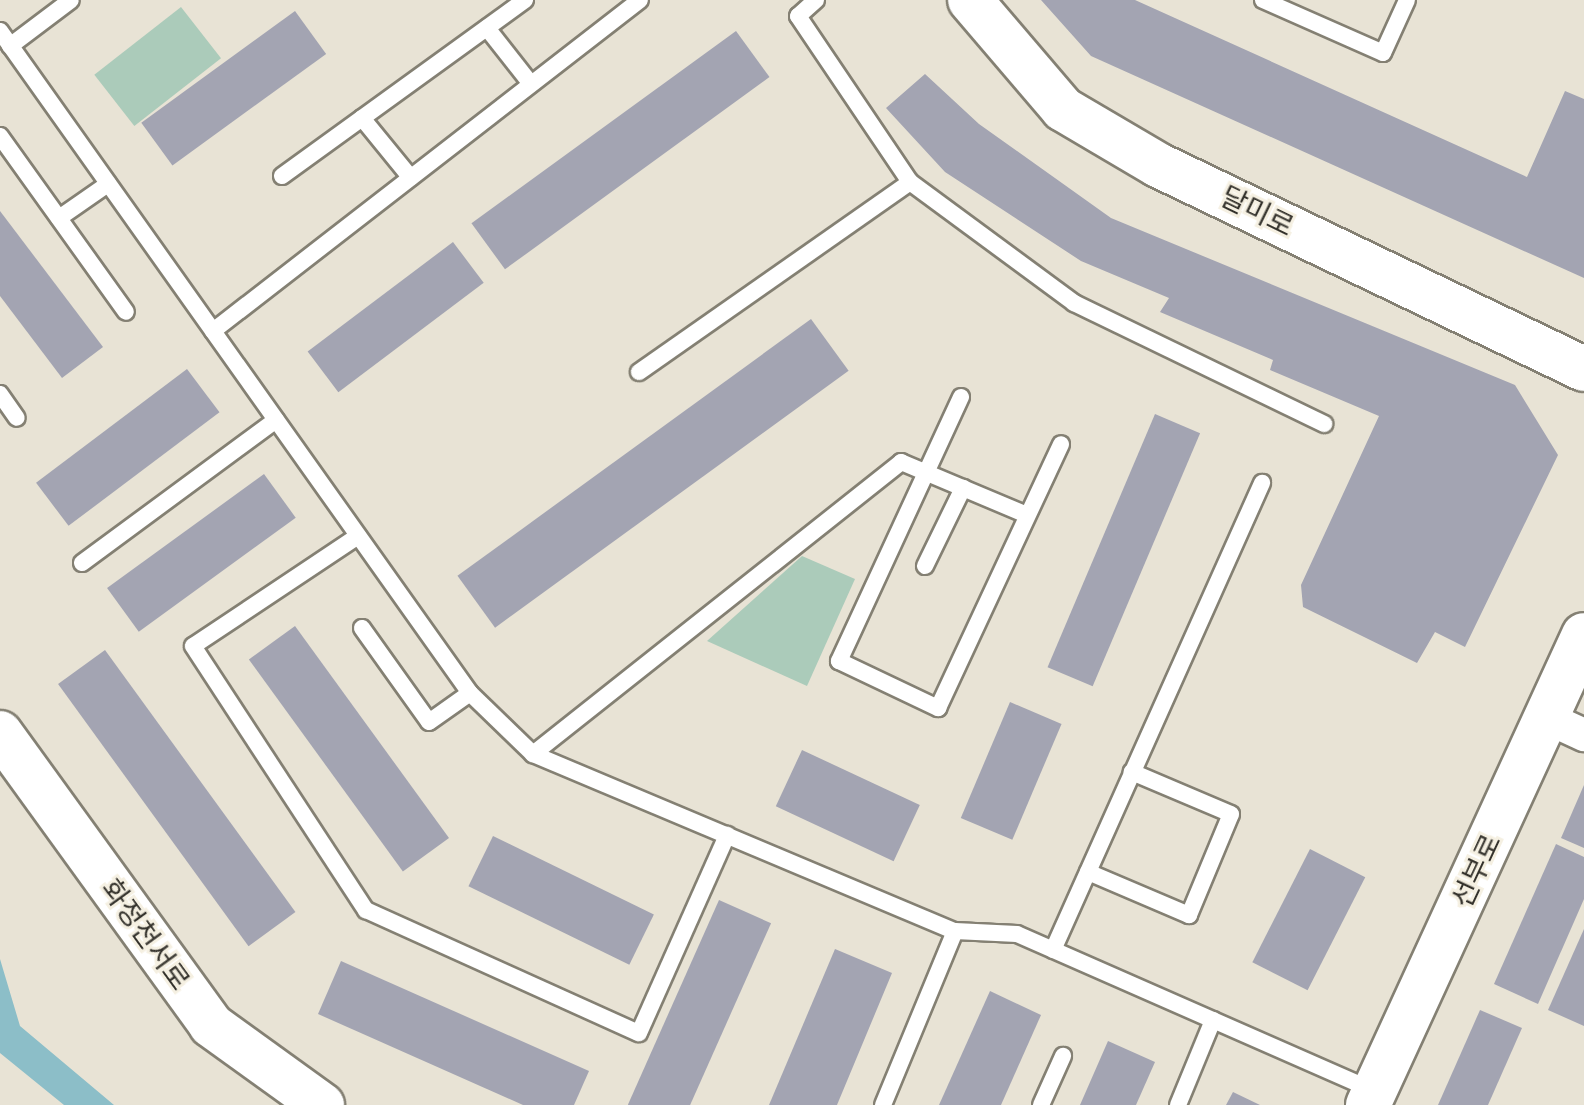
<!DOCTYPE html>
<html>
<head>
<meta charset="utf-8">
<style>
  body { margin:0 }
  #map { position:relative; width:1584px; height:1105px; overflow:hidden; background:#e8e3d5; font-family:Bitter,"Noto Sans KR",serif }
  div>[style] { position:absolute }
  .green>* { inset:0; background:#abcbba; transform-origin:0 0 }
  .water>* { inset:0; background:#8cbec8 }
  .building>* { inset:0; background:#a3a4b2; transform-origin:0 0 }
  .roads { filter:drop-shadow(2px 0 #848073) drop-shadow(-2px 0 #848073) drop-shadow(0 2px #848073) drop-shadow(0 -2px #848073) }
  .lane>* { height:16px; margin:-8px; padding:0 8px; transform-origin:8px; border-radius:8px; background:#fff }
  .street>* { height:32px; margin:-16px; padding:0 16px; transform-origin:16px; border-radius:16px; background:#fff }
  .secondary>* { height:44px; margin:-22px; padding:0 22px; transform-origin:22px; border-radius:22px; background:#fff }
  span { translate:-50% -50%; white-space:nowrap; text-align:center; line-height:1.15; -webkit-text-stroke:6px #f5f0e2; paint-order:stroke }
  .street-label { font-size:28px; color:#34322c }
</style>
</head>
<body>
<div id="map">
  <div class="green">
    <div style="left:181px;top:7px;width:65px;height:110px;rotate:52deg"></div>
    <div style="clip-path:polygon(802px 556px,855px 579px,807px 686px,707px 641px)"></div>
  </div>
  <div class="water">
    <div style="clip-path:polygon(0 959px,20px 1026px,114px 1105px,64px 1105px,0 1053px)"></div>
  </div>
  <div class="building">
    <div style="clip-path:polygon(1041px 0,1135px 0,1527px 177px,1565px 91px,1584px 99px,1584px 278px,1091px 56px)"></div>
    <div style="left:295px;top:11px;width:53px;height:190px;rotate:54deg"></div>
    <div style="left:736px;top:31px;width:57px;height:327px;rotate:54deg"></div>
    <div style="clip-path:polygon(925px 74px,979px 124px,1111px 218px,1515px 385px,1558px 455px,1465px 647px,1435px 632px,1417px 663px,1303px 607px,1301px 585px,1379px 416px,1270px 370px,1273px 360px,1160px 312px,1169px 298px,1081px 261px,945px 172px,886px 108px)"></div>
    <div style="clip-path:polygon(0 211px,103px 347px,62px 378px,0 296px)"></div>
    <div style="left:453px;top:242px;width:51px;height:182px;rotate:53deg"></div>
    <div style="left:811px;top:319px;width:64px;height:437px;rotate:54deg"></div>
    <div style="left:187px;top:369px;width:54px;height:189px;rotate:53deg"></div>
    <div style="left:1155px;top:414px;width:49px;height:275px;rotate:23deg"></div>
    <div style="left:264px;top:474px;width:54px;height:194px;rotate:54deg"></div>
    <div style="left:295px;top:626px;width:262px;height:57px;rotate:54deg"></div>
    <div style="left:105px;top:650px;width:324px;height:58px;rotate:54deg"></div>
    <div style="left:1010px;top:702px;width:56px;height:126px;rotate:23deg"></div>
    <div style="left:802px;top:750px;width:130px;height:62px;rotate:25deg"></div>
    <div style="clip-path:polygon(1584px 785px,1584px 848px,1561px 838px)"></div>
    <div style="left:493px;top:836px;width:179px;height:56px;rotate:26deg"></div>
    <div style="clip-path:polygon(1556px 844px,1584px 857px,1584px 899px,1538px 1004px,1494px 984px)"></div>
    <div style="left:1310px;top:849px;width:62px;height:127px;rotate:27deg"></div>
    <div style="left:719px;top:900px;width:57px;height:224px;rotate:24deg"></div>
    <div style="clip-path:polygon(1584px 929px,1584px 1026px,1548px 1010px)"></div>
    <div style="clip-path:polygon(835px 949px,892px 973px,837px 1105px,769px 1105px)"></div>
    <div style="clip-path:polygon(341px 961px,589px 1071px,574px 1105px,523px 1105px,318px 1014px)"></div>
    <div style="clip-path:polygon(990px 991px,1041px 1015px,1001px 1105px,939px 1105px)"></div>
    <div style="clip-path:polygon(1480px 1010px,1522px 1028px,1488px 1105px,1438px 1105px)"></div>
    <div style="clip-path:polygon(1108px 1041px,1155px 1062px,1136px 1105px,1080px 1105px)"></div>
    <div style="clip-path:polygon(1233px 1092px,1260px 1105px,1226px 1105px)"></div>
  </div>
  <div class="roads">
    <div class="lane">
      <div style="left:816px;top:0;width:24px;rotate:138deg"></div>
      <div style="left:798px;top:16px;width:200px;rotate:56deg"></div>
      <div style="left:910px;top:182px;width:204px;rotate:36.4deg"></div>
      <div style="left:1074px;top:303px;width:278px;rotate:25.8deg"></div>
      <div style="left:1263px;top:0;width:131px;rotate:23.8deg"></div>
      <div style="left:1383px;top:53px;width:58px;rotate:-65.6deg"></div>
      <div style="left:487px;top:28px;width:71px;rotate:51.8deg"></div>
      <div style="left:0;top:31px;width:812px;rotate:54.63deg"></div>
      <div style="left:470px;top:693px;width:88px;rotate:44.1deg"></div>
      <div style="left:533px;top:754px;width:458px;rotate:22.8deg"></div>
      <div style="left:955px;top:931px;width:62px;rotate:2.8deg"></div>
      <div style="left:1017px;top:934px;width:388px;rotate:23.7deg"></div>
      <div style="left:10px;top:46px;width:76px;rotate:-37deg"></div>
      <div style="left:362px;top:118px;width:77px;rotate:50.8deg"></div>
      <div style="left:0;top:136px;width:216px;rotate:54.4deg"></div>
      <div style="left:282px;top:176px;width:300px;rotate:-35.9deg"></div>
      <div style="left:59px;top:218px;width:60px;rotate:-34.8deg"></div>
      <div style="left:213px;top:331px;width:540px;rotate:-37.78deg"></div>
      <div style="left:639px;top:372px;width:331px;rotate:-35deg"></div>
      <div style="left:0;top:394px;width:29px;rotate:55deg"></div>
      <div style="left:961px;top:397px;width:291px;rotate:114.8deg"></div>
      <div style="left:839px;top:661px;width:110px;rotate:25.4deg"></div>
      <div style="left:938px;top:708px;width:291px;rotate:-65deg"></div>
      <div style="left:358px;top:536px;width:198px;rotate:146.3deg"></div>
      <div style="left:193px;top:646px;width:316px;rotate:56.8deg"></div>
      <div style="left:366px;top:910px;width:299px;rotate:24.3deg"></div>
      <div style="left:639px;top:1033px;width:217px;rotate:-66deg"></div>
      <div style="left:82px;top:563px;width:241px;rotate:-36.4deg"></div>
      <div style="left:925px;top:566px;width:87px;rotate:-64deg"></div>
      <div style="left:362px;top:628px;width:115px;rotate:54.5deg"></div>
      <div style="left:429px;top:722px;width:50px;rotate:-35.3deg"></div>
      <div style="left:533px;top:754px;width:470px;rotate:-38.4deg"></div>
      <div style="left:901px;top:462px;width:137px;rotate:22.8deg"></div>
      <div style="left:1088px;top:872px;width:110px;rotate:23.1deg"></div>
      <div style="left:1189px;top:915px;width:109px;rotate:-67.4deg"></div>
      <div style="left:1231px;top:814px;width:108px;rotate:-157deg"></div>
      <div style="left:1053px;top:950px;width:512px;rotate:-65.89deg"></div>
      <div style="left:883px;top:1105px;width:188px;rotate:-67.5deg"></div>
      <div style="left:1041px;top:1105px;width:54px;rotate:-65.8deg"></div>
      <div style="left:1178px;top:1105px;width:92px;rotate:-67.6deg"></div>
    </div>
    <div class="street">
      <div style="left:1547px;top:718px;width:41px;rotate:24.7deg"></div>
    </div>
    <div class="secondary">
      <div style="left:970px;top:0;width:143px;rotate:49.5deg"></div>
      <div style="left:1063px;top:109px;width:110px;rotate:30.5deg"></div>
      <div style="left:1158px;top:165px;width:472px;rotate:25.6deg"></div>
      <div style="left:0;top:733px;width:360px;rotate:54.1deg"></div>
      <div style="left:211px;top:1025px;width:137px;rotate:35.8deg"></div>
      <div style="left:1368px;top:1105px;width:517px;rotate:-65.32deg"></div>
    </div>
  </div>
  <div class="street-label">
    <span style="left:1257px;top:212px;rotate:26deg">달미로</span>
    <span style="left:1477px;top:871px;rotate:-65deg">선부로</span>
    <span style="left:145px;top:935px;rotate:54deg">화정천서로</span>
  </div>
</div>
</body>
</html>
